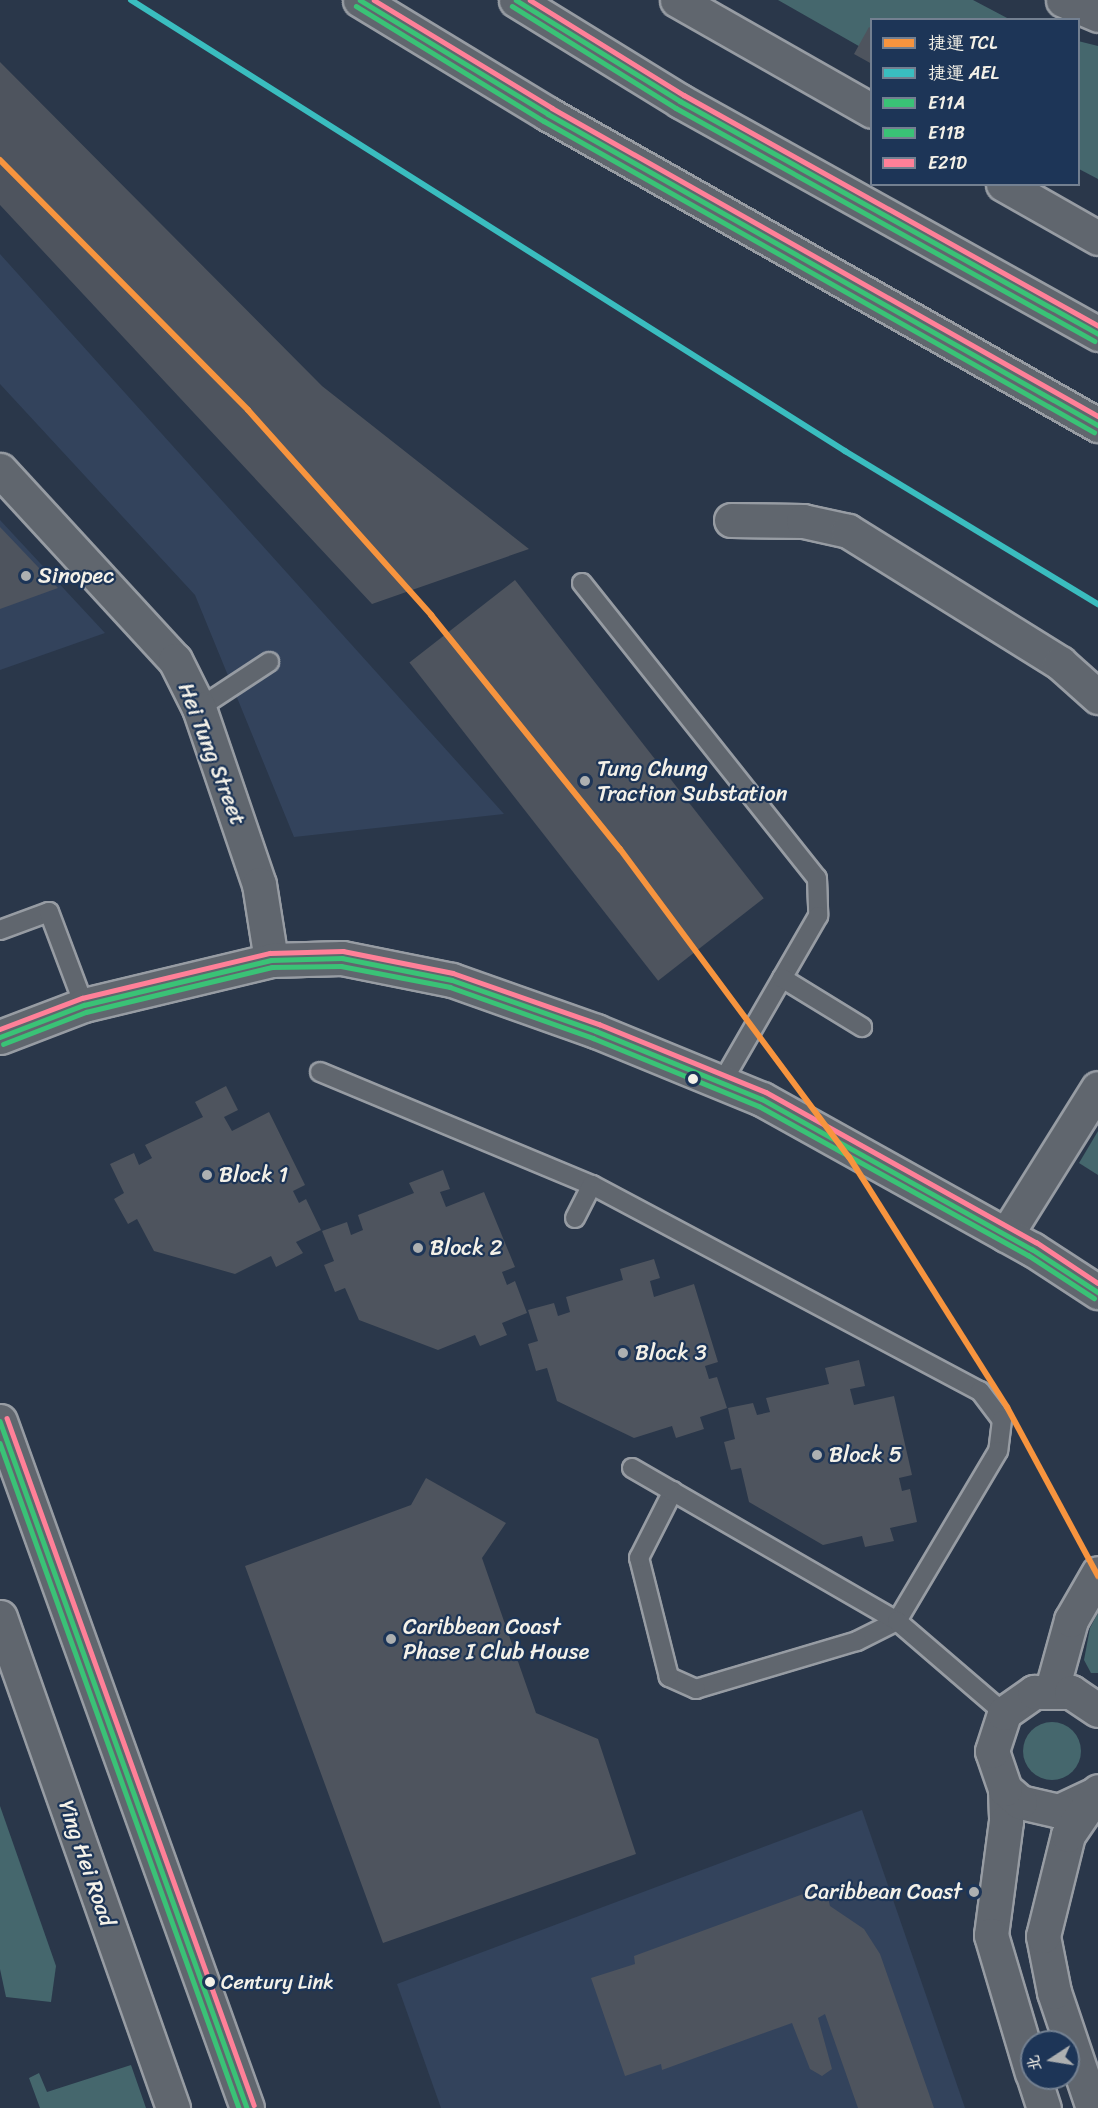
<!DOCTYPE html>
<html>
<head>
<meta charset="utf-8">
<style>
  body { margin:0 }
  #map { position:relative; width:1098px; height:2108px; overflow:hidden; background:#2a374a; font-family:Sriracha,"LXGW WenKai TC",sans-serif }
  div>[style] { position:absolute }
  .built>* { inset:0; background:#33435c }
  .green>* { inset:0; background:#45676d }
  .round { border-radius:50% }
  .building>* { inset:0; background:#4e545e; transform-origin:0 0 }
  .roads { filter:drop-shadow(2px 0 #979ca3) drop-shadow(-2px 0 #979ca3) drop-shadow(0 2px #979ca3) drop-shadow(0 -2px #979ca3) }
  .lane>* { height:18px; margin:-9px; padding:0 9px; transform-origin:9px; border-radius:9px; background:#60666e }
  .street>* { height:33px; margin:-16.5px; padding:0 16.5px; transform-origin:16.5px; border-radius:16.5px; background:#60666e }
  .secondary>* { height:33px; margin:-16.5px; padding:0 16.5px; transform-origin:16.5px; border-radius:16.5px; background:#60666e }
  .highway>* { height:33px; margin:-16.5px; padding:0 16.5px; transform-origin:16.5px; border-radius:16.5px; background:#60666e }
  .bus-1>* { height:4.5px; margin:-2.25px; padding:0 2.25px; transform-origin:2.25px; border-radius:2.25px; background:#3ac276 }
  .bus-2>* { height:4.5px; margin:-2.25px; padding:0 2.25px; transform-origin:2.25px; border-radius:2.25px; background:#3ac276 }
  .bus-3>* { height:4.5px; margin:-2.25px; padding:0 2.25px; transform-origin:2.25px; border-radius:2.25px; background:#ff8098 }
  .metro-1>* { height:6px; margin:-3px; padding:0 3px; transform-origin:3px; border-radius:3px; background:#f7943e }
  .metro-2>* { height:6px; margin:-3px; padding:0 3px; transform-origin:3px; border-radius:3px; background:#3abdbf }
  .dots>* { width:16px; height:16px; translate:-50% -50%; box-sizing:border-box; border:3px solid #1d3557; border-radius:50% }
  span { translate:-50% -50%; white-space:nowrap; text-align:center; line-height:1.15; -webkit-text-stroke:4.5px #1d3557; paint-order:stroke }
  .bus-label { font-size:20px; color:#f4f1e8 }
  .left { translate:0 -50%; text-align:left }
  .poi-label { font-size:22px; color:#f4f1e8 }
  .right { translate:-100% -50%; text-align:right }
  .street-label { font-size:22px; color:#f4f1e8 }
  .legend { position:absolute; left:870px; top:18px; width:210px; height:168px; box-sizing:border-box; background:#1d3557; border:2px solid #738091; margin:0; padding:8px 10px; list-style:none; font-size:18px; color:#f4f1e8 }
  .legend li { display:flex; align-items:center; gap:12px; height:30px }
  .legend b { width:30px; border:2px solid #738091 }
  .north { position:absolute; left:1020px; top:2030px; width:60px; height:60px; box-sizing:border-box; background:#1d3557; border:2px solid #738091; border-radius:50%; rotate:258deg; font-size:16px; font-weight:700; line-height:24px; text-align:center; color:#f4f1e8 }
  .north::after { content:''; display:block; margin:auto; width:21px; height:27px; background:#adb0b1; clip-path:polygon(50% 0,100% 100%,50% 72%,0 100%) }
</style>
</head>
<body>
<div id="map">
  <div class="built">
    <div style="clip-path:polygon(0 254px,504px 814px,294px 837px,195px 595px,0 384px)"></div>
    <div style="clip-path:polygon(0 520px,105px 633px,0 670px)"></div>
    <div style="clip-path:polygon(862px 1810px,965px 2108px,441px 2108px,397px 1984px)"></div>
  </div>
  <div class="green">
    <div style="clip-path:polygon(778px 0,973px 0,1009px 19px,872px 20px,871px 53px)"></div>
    <div style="clip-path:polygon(1078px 41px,1098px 46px,1098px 179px,1079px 169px)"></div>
    <div style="clip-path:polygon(1098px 1131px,1098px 1175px,1079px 1163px)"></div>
    <div style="clip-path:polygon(1098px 1613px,1098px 1673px,1091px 1673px,1084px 1660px,1090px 1628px)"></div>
    <div class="round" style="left:1023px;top:1722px;width:58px;height:58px"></div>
    <div style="clip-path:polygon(0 1806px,56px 1966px,51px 2002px,6px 1997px,0 1969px)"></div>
    <div style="clip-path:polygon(131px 2065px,146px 2108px,40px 2108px,29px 2078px,39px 2073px,47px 2092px)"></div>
  </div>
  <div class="building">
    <div style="clip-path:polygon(869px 27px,872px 29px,872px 64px,854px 54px)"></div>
    <div style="clip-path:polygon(0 62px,322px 386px,529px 549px,372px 604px,0 205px)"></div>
    <div style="clip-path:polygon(0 527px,58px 588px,0 609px)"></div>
    <div style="left:515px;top:580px;width:404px;height:134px;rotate:52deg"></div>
    <div style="clip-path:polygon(226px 1086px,238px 1110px,224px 1117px,232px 1131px,269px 1112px,305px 1185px,293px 1191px,299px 1203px,306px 1199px,321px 1230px,296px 1242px,303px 1253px,276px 1267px,271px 1256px,235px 1274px,154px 1251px,137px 1219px,128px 1224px,114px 1199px,124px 1193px,110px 1164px,134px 1153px,139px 1165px,152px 1158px,145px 1145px,203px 1117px,195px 1102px)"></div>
    <div style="clip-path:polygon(443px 1170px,450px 1189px,440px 1192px,446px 1207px,484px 1192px,515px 1267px,502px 1272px,507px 1285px,515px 1281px,527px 1313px,502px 1323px,507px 1335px,480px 1346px,475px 1335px,438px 1350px,359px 1320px,345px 1288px,335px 1292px,324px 1265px,334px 1261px,322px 1231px,347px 1222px,351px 1235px,363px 1230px,358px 1215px,414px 1193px,409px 1183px)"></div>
    <div style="clip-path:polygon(654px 1259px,660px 1278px,650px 1281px,654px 1297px,694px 1284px,718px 1362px,705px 1366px,709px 1379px,717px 1377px,727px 1408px,700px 1417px,704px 1429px,676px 1438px,672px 1426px,634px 1438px,557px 1401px,547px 1368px,536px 1371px,528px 1344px,538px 1341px,528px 1310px,554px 1303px,558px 1316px,570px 1312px,566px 1297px,623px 1280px,620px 1269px)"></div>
    <div style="clip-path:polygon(859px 1360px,865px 1386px,850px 1389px,854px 1405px,894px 1396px,912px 1475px,899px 1478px,902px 1491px,910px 1489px,917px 1522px,890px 1528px,894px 1541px,865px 1547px,862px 1536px,823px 1545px,749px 1502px,741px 1468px,731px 1470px,724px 1442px,735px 1439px,728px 1408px,753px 1403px,757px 1415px,770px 1412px,766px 1398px,829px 1384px,825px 1368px)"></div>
    <div style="clip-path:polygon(426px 1478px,506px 1523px,482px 1558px,536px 1713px,598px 1739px,636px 1854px,383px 1943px,245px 1566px,411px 1505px)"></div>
    <div style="clip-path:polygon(825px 1886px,830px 1906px,864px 1929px,880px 1954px,934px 2108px,858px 2108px,825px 2014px,818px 2018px,832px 2069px,822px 2076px,810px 2069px,792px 2023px,662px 2070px,661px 2064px,625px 2076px,591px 1978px,635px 1964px,634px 1956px)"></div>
  </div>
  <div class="roads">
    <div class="lane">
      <div style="left:582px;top:583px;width:377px;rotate:51.5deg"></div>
      <div style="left:817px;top:878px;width:38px;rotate:88deg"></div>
      <div style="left:818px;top:916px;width:192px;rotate:120deg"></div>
      <div style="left:199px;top:708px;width:84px;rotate:-33.3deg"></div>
      <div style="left:0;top:930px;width:52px;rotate:-20.2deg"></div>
      <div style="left:49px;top:912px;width:99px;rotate:69.4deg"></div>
      <div style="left:782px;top:978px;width:94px;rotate:31.5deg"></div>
      <div style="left:320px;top:1072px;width:295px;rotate:22.6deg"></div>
      <div style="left:592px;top:1185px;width:439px;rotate:28deg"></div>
      <div style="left:980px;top:1391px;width:36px;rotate:53deg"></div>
      <div style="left:1002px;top:1420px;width:31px;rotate:97deg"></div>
      <div style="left:998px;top:1451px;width:198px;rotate:120.7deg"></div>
      <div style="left:897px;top:1621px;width:45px;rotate:153.4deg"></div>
      <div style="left:857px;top:1641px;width:168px;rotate:163.4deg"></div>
      <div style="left:696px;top:1689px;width:30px;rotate:-156deg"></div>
      <div style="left:669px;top:1677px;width:123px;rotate:-104.1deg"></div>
      <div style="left:639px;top:1558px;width:75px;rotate:-63.1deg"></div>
      <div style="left:575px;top:1218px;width:37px;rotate:-63deg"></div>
      <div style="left:632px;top:1468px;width:306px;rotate:30deg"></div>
      <div style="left:897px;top:1621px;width:141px;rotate:40.7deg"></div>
    </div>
    <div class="street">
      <div style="left:1063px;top:0;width:38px;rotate:23deg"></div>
      <div style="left:0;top:470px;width:258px;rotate:47.4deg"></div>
      <div style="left:175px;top:660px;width:54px;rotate:63.4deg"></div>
      <div style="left:199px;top:708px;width:186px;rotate:71.2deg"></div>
      <div style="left:259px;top:884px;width:77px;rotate:81deg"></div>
      <div style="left:731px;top:520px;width:72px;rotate:0.8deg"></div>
      <div style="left:803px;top:521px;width:46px;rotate:12.5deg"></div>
      <div style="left:848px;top:531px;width:250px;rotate:31.9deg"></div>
      <div style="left:1060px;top:663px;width:51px;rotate:41.8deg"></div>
      <div style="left:1006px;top:1235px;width:173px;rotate:-58deg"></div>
      <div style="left:1052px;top:1689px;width:72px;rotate:-74.6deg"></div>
      <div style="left:1071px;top:1620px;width:54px;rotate:-60.1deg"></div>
      <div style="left:1005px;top:1789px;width:32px;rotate:88deg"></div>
      <div style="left:1006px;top:1821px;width:115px;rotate:97.5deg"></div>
      <div style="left:991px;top:1935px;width:144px;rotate:73.5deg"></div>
      <div style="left:1095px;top:1794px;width:40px;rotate:155deg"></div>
      <div style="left:1059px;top:1811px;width:40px;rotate:-167deg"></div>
      <div style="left:1020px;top:1802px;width:20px;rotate:-139deg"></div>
      <div style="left:1005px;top:1789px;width:40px;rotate:-108.9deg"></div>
      <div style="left:992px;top:1751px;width:40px;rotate:-72deg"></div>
      <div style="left:1004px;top:1713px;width:37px;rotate:-35deg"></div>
      <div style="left:1034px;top:1692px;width:37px"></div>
      <div style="left:1071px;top:1692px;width:32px;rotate:34deg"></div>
      <div style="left:1034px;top:2078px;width:32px;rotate:72deg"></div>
      <div style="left:1093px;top:2108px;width:122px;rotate:-108.6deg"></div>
      <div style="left:1054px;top:1992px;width:57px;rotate:-101.1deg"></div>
      <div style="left:1043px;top:1936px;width:104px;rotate:-76.1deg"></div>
      <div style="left:1068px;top:1835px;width:53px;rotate:-55.7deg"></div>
    </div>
    <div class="secondary">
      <div style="left:677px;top:0;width:224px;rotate:29.6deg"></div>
      <div style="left:1003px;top:184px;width:109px;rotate:29.6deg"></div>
      <div style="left:0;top:1037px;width:90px;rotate:-20.9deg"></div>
      <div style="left:84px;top:1005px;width:192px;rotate:-13.5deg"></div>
      <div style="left:271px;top:960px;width:71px;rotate:-1.6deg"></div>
      <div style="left:342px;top:958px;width:112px;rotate:11.3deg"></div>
      <div style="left:452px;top:980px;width:153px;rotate:19.5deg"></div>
      <div style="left:596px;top:1031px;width:179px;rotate:22.3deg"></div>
      <div style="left:762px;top:1099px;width:309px;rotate:29.1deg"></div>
      <div style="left:1032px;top:1249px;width:79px;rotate:33.1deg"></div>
      <div style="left:0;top:1421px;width:730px;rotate:70.22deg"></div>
      <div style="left:0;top:1617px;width:521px;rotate:70.59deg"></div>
    </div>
    <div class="highway">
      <div style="left:360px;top:0;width:220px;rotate:31.2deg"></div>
      <div style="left:548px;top:114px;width:632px;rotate:29.49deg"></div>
      <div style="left:516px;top:0;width:193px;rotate:31.6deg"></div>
      <div style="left:680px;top:101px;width:479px;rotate:29.1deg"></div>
    </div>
  </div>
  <div class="bus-1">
    <div style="left:360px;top:0;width:220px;rotate:31.2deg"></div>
    <div style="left:548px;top:114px;width:632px;rotate:29.49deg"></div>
    <div style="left:516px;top:0;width:193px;rotate:31.6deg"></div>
    <div style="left:680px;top:101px;width:479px;rotate:29.1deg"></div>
    <div style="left:0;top:1037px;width:90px;rotate:-20.9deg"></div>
    <div style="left:84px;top:1005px;width:192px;rotate:-13.5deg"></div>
    <div style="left:271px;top:960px;width:71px;rotate:-1.6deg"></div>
    <div style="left:342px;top:958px;width:112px;rotate:11.3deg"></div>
    <div style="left:452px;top:980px;width:153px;rotate:19.5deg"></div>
    <div style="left:596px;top:1031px;width:179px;rotate:22.3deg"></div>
    <div style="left:762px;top:1099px;width:309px;rotate:29.1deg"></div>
    <div style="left:1032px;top:1249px;width:79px;rotate:33.1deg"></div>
    <div style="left:0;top:1421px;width:730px;rotate:70.22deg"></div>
  </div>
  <div class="bus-2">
    <div style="left:356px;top:6px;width:220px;rotate:31.5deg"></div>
    <div style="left:544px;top:121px;width:632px;rotate:29.49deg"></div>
    <div style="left:512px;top:6px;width:193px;rotate:31.9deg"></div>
    <div style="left:676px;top:108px;width:479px;rotate:29.1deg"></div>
    <div style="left:3px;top:1044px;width:89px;rotate:-21.1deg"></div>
    <div style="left:86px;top:1012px;width:191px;rotate:-13.6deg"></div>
    <div style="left:272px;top:967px;width:69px;rotate:-0.8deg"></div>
    <div style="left:341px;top:966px;width:111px;rotate:10.9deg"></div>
    <div style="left:450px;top:987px;width:152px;rotate:19.6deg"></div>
    <div style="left:593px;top:1038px;width:179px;rotate:22.3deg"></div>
    <div style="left:759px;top:1106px;width:308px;rotate:29deg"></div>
    <div style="left:1028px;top:1255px;width:79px;rotate:33.1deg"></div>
    <div style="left:0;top:1443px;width:707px;rotate:70.23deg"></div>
  </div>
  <div class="bus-3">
    <div style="left:374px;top:0;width:208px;rotate:31.2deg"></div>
    <div style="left:552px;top:108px;width:627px;rotate:29.43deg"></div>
    <div style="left:530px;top:0;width:181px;rotate:31.7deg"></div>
    <div style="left:684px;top:95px;width:474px;rotate:29.1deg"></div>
    <div style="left:0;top:1029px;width:88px;rotate:-20.7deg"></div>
    <div style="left:82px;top:998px;width:193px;rotate:-13.5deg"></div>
    <div style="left:270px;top:953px;width:73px;rotate:-1.6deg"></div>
    <div style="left:343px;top:951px;width:112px;rotate:11.3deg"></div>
    <div style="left:453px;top:973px;width:155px;rotate:19.3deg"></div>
    <div style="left:599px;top:1024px;width:180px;rotate:22.2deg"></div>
    <div style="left:766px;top:1092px;width:309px;rotate:29.1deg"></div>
    <div style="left:1036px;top:1242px;width:74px;rotate:33.5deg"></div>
    <div style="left:7px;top:1418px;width:730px;rotate:70.22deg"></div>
  </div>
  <div class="metro-1">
    <div style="left:0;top:160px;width:352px;rotate:45.2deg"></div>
    <div style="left:248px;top:410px;width:275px;rotate:48.2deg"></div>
    <div style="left:431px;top:615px;width:301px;rotate:51.1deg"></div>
    <div style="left:620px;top:849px;width:384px;rotate:53.4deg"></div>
    <div style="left:849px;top:1157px;width:296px;rotate:57.7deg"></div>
    <div style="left:1007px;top:1407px;width:192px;rotate:61.7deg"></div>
  </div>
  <div class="metro-2">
    <div style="left:131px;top:0;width:845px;rotate:32.28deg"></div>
    <div style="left:845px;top:451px;width:296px;rotate:31.2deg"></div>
  </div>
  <div class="dots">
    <div style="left:26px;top:576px;background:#adb0b1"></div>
    <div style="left:585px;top:781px;background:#adb0b1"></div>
    <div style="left:693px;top:1079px;background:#f4f1e8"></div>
    <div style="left:207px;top:1175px;background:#adb0b1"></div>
    <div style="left:418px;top:1248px;background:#adb0b1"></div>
    <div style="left:623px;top:1353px;background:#adb0b1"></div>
    <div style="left:817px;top:1455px;background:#adb0b1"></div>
    <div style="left:391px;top:1639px;background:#adb0b1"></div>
    <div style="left:974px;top:1892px;background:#adb0b1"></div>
    <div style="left:210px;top:1982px;background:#f4f1e8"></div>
  </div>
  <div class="bus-label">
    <span class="left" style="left:221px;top:1982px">Century Link</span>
  </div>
  <div class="poi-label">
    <span class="left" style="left:38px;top:576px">Sinopec</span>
    <span class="left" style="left:597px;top:781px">Tung Chung<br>Traction Substation</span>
    <span class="left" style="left:219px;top:1175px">Block 1</span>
    <span class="left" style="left:430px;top:1248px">Block 2</span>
    <span class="left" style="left:635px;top:1353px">Block 3</span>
    <span class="left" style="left:829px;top:1455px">Block 5</span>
    <span class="left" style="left:403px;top:1639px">Caribbean Coast<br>Phase I Club House</span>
    <span class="right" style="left:962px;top:1892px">Caribbean Coast</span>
  </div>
  <div class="street-label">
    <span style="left:212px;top:754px;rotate:69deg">Hei Tung Street</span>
    <span style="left:87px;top:1863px;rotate:71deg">Ying Hei Road</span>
  </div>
  <ul class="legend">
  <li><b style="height:8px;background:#f7943e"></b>捷運 TCL</li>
  <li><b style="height:8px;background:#3abdbf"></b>捷運 AEL</li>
  <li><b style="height:8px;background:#3ac276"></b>E11A</li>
  <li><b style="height:8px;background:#3ac276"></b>E11B</li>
  <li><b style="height:8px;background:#ff8098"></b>E21D</li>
  </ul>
  <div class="north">北</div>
</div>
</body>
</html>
